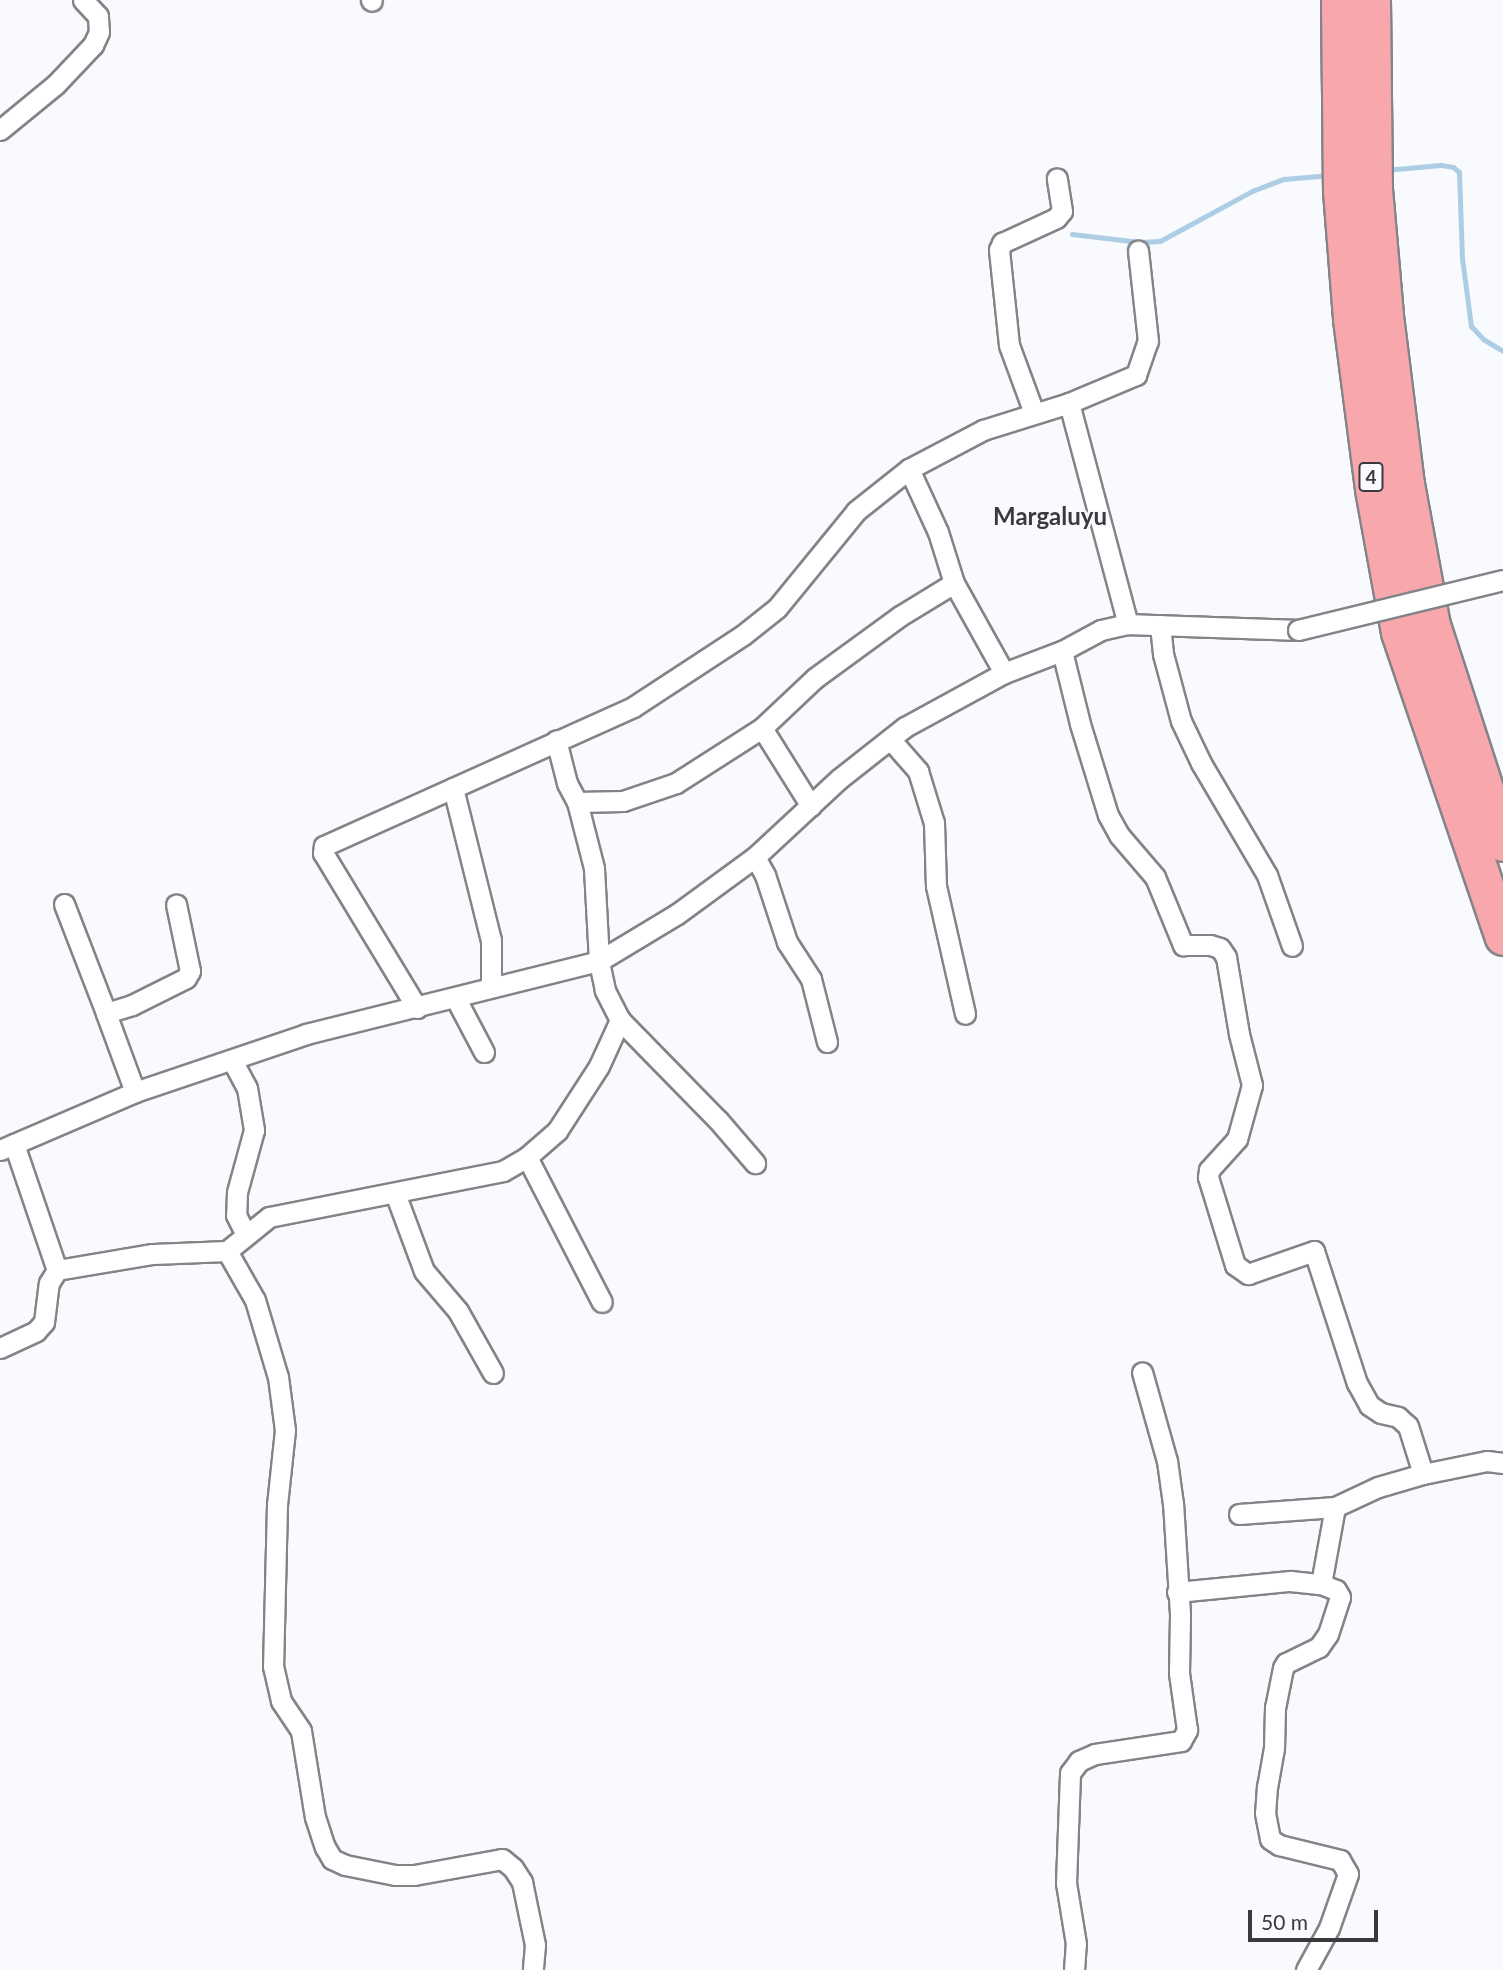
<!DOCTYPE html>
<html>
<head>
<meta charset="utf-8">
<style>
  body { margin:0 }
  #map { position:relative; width:1503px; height:1970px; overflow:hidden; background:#f8fafe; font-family:Lato,sans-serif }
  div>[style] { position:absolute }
  .stream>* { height:5px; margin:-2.5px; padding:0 2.5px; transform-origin:2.5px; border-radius:2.5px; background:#adcde5 }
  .roads { filter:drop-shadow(2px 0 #838488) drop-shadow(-2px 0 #838488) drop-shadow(0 2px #838488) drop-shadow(0 -2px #838488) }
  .street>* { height:19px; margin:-9.5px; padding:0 9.5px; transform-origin:9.5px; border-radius:9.5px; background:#fff }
  .highway>* { height:35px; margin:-17.5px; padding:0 17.5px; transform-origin:17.5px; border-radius:17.5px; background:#f8a8ad }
  .bridges { filter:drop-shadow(2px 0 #838488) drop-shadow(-2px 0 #838488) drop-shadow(0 2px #838488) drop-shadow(0 -2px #838488) }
  .street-bridge>* { height:19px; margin:-9.5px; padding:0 9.5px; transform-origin:9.5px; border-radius:9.5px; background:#fff }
  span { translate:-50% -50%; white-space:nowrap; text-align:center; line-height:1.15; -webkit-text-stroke:5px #f8fafe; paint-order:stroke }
  .shield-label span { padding:2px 5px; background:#f8fafe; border:2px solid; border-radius:5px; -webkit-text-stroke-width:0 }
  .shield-label { font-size:19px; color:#3a3a3c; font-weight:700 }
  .quarter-label { font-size:24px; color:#3a3a3c; font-weight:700 }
  .scale { position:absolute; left:1248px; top:1910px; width:130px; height:32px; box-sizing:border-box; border:4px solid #3a3a3c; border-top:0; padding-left:9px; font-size:21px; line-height:24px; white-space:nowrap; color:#3a3a3c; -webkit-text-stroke:5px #f8fafe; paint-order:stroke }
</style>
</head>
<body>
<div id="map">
  <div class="stream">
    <div style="left:1385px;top:170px;width:56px;rotate:-5.1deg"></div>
    <div style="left:1441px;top:165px;width:12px;rotate:9deg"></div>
    <div style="left:1453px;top:167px;width:8px;rotate:40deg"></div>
    <div style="left:1459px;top:172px;width:86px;rotate:88deg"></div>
    <div style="left:1462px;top:258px;width:69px;rotate:82.5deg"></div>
    <div style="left:1471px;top:326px;width:18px;rotate:47deg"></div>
    <div style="left:1483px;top:339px;width:23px;rotate:31deg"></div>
    <div style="left:1072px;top:234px;width:68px;rotate:6.7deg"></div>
    <div style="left:1140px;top:242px;width:20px;rotate:-3deg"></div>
    <div style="left:1160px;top:241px;width:105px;rotate:-28.5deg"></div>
    <div style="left:1252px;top:191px;width:34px;rotate:-21deg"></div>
    <div style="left:1284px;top:179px;width:46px;rotate:-5deg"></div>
  </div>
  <div class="roads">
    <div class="street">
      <div style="left:371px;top:0;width:1px;rotate:45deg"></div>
      <div style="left:0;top:130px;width:72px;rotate:-39.4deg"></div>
      <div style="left:56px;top:84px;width:54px;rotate:-46.5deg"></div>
      <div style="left:93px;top:45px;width:14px;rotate:-65deg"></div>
      <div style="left:99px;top:32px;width:16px;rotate:-94deg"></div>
      <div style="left:98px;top:16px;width:22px;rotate:-133deg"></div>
      <div style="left:1069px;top:403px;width:229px;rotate:75.1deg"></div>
      <div style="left:1034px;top:413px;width:72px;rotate:-110.2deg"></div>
      <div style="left:1009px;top:345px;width:96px;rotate:-96deg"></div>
      <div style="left:999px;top:250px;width:8px;rotate:-67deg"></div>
      <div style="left:1002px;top:243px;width:60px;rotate:-24.8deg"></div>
      <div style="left:1056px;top:218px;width:9px;rotate:-49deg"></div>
      <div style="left:1062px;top:211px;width:33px;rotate:-99deg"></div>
      <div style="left:909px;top:469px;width:69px;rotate:65.3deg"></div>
      <div style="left:938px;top:532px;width:53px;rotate:72.6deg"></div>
      <div style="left:954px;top:583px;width:103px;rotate:60.9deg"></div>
      <div style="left:1160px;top:625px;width:29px;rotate:84deg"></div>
      <div style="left:1163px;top:654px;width:69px;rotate:75deg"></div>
      <div style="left:1181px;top:721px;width:47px;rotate:64.5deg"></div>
      <div style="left:1201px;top:763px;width:130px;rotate:59.5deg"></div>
      <div style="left:1267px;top:875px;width:75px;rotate:70.6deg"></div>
      <div style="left:1062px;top:651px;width:75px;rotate:76.1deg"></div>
      <div style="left:1080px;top:724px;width:95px;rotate:72.9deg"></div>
      <div style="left:1108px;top:815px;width:23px;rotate:61deg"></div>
      <div style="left:1119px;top:835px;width:55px;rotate:49.4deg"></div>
      <div style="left:1155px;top:877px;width:74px;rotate:67.6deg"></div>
      <div style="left:1183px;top:945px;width:27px"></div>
      <div style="left:1210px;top:945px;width:10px;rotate:17deg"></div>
      <div style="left:1220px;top:948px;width:11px;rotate:56deg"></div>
      <div style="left:1226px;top:957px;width:78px;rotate:80.4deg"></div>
      <div style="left:1239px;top:1034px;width:53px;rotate:75.7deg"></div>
      <div style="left:1252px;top:1085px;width:56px;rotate:105.5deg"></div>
      <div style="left:1237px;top:1139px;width:42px;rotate:132.1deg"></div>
      <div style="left:1209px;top:1170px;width:7px;rotate:98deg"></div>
      <div style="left:1208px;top:1177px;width:92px;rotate:72.9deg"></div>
      <div style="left:1235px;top:1265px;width:16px;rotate:35deg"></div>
      <div style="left:1248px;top:1274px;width:70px;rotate:-19.2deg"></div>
      <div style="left:1314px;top:1251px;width:139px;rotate:72deg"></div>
      <div style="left:1357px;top:1383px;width:25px;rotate:61deg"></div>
      <div style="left:1369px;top:1405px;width:14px;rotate:34deg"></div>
      <div style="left:1381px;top:1413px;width:17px;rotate:13deg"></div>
      <div style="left:1398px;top:1417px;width:13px;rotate:42deg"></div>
      <div style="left:1408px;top:1426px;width:50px;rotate:72.6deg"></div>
      <div style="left:762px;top:728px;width:92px;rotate:57.9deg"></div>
      <div style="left:890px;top:739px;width:43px;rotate:48.8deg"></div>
      <div style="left:918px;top:771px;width:54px;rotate:72.9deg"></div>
      <div style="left:934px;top:823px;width:63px;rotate:88.2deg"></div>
      <div style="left:936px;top:886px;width:131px;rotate:77.2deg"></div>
      <div style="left:453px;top:788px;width:157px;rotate:76deg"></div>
      <div style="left:491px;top:940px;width:47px;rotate:90deg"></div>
      <div style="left:577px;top:802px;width:46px;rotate:-1.2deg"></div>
      <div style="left:623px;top:801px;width:56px;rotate:-18.8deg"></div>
      <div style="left:676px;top:783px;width:102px;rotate:-32.6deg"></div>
      <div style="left:762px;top:728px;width:73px;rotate:-43.3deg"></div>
      <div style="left:815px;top:678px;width:105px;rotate:-36.1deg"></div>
      <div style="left:900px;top:616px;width:63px;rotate:-31.4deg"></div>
      <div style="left:755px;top:857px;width:21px;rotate:61deg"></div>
      <div style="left:765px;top:875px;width:71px;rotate:71.8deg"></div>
      <div style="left:787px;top:942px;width:44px;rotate:57deg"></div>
      <div style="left:811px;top:979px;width:65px;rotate:75.7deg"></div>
      <div style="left:64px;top:904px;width:117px;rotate:68.9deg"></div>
      <div style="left:456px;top:999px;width:60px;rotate:62.2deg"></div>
      <div style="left:417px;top:1008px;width:181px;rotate:-121.2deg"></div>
      <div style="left:323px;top:853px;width:7px;rotate:-82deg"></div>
      <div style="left:324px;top:846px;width:339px;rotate:-24.2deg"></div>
      <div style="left:633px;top:707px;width:131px;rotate:-33.2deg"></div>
      <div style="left:743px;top:635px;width:43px;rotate:-38.5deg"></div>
      <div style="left:777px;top:608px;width:125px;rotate:-50.8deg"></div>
      <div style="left:856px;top:511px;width:68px;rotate:-38.4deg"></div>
      <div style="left:909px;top:469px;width:84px;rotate:-27.8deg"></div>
      <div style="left:983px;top:430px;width:90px;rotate:-17.4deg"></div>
      <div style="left:1069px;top:403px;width:73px;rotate:-22.7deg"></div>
      <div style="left:1136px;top:375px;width:36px;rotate:-71deg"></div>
      <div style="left:1148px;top:341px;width:91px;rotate:-96.3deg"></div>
      <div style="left:620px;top:1020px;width:140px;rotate:45.6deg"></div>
      <div style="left:718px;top:1120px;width:57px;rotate:49.3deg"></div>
      <div style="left:232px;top:1060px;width:32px;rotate:62deg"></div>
      <div style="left:247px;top:1088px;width:43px;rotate:80.5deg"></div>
      <div style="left:254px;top:1130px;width:64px;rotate:105.3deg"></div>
      <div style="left:237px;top:1192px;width:23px;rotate:92deg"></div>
      <div style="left:236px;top:1215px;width:22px;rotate:63deg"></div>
      <div style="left:135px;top:1092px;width:84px;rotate:-110.2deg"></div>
      <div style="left:106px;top:1013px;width:27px;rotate:-17deg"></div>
      <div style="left:132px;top:1005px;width:60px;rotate:-26.6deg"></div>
      <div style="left:186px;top:978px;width:8px;rotate:-60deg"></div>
      <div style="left:190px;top:971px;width:68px;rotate:-101.8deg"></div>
      <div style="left:14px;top:1144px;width:133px;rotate:71.2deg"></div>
      <div style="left:0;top:1150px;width:147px;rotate:-23.2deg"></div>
      <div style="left:135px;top:1092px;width:181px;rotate:-18.7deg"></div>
      <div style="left:306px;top:1034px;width:302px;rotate:-14deg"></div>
      <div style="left:599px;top:961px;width:91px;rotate:-31.1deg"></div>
      <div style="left:677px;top:914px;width:97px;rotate:-36.2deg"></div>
      <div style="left:755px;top:857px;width:115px;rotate:-42.9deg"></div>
      <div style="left:839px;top:779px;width:84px;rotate:-38.2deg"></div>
      <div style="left:905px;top:727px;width:113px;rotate:-28.6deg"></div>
      <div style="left:1004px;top:673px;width:62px;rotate:-20.8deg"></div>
      <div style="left:1062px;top:651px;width:44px;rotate:-28.3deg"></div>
      <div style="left:1101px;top:630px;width:28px;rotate:-13deg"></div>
      <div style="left:1128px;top:624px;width:170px;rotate:2deg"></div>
      <div style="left:527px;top:1157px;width:163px;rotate:62.7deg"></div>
      <div style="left:395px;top:1193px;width:83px;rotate:69.6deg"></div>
      <div style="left:424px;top:1271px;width:52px;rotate:49.6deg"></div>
      <div style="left:458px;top:1311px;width:71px;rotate:60.6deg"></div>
      <div style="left:227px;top:1251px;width:56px;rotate:60.3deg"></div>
      <div style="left:255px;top:1300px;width:80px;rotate:73.4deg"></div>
      <div style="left:278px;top:1377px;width:53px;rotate:82.5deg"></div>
      <div style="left:285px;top:1430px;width:75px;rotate:96.1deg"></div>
      <div style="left:277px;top:1505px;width:161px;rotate:91.4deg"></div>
      <div style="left:273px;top:1666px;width:36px;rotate:77deg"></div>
      <div style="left:281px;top:1701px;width:36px;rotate:56deg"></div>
      <div style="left:301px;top:1731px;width:87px;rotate:80.8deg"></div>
      <div style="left:315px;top:1817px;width:32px;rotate:72deg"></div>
      <div style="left:325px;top:1847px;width:14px;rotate:60deg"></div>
      <div style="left:332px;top:1859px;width:14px;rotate:25deg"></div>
      <div style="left:345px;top:1865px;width:51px;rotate:11.3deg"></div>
      <div style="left:395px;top:1875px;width:19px"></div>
      <div style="left:414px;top:1875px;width:89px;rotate:-10.3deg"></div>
      <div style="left:502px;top:1859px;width:14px;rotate:39deg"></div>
      <div style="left:513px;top:1868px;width:17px;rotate:57deg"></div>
      <div style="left:522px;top:1882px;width:64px;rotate:78.3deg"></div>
      <div style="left:535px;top:1945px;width:25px;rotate:95deg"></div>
      <div style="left:0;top:1348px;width:40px;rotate:-25deg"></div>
      <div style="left:36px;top:1331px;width:12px;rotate:-48deg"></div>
      <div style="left:44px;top:1322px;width:39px;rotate:-83deg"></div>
      <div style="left:49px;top:1283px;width:15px;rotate:-58deg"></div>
      <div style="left:57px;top:1270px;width:97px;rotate:-9.5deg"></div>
      <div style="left:153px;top:1254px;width:74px;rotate:-2.3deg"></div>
      <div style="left:227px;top:1251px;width:54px;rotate:-39deg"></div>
      <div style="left:269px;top:1217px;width:238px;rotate:-11.1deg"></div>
      <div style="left:503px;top:1171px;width:28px;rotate:-30deg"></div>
      <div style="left:527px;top:1157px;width:40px;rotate:-41deg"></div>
      <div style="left:557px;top:1131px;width:77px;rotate:-57.1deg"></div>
      <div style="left:599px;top:1066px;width:51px;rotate:-65.5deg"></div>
      <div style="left:620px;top:1020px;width:34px;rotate:-117deg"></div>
      <div style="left:605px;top:990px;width:30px;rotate:-102deg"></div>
      <div style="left:599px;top:961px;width:93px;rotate:-93.1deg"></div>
      <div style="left:594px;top:868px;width:68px;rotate:-104.4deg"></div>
      <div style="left:577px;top:802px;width:21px;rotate:-118deg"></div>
      <div style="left:567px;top:783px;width:44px;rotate:-104.3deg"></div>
      <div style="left:1239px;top:1514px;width:96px;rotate:-4.2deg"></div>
      <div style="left:1321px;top:1584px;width:78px;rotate:-79.7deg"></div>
      <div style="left:1335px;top:1507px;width:47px;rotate:-24.9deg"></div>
      <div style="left:1378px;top:1487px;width:47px;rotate:-16.1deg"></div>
      <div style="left:1423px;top:1474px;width:65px;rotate:-11.5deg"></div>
      <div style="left:1487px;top:1461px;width:16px;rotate:7deg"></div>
      <div style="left:1177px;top:1592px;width:114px;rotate:-5.6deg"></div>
      <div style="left:1290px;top:1581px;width:31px;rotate:6deg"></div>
      <div style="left:1321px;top:1584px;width:16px;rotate:22deg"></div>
      <div style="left:1336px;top:1590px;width:8px;rotate:60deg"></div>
      <div style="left:1340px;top:1597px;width:39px;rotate:108deg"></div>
      <div style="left:1328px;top:1634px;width:16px;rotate:125deg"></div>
      <div style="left:1319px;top:1647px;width:37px;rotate:154deg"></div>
      <div style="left:1286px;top:1663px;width:6px;rotate:121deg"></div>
      <div style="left:1283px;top:1668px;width:41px;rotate:101.3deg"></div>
      <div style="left:1275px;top:1708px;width:40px;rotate:91.4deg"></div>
      <div style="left:1274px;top:1748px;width:39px;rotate:100deg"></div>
      <div style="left:1267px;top:1786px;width:27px;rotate:94deg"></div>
      <div style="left:1265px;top:1813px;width:26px;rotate:79deg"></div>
      <div style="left:1270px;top:1839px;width:11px;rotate:34deg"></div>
      <div style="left:1279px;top:1845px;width:63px;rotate:13.8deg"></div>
      <div style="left:1340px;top:1860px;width:16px;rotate:60deg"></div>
      <div style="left:1348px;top:1874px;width:57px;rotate:109.4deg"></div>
      <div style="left:1329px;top:1928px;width:48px;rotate:118.7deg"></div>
      <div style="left:1074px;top:1970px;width:26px;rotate:-86deg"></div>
      <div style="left:1076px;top:1944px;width:62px;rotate:-99.3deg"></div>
      <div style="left:1066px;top:1883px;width:110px;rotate:-87.9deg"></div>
      <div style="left:1070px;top:1773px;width:15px;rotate:-53deg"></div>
      <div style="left:1079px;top:1761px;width:17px;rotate:-24deg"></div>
      <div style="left:1095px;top:1754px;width:87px;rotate:-8.6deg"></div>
      <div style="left:1181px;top:1741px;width:13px;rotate:-61deg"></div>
      <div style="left:1187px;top:1730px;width:58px;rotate:-98deg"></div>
      <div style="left:1179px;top:1673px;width:59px;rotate:-89deg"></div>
      <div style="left:1180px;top:1614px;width:110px;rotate:-93.6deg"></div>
      <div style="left:1173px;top:1504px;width:43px;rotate:-97.9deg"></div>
      <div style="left:1167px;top:1461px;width:92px;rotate:-105.7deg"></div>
    </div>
    <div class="highway">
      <div style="left:1339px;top:0;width:191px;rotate:89.4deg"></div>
      <div style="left:1341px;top:191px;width:128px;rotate:85.5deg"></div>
      <div style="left:1351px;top:319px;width:171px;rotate:82.6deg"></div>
      <div style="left:1373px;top:489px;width:145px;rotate:79.7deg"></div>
      <div style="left:1399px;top:632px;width:322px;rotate:71.2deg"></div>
      <div style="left:1372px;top:0;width:189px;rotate:89.4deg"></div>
      <div style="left:1374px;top:189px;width:127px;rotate:85deg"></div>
      <div style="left:1385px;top:316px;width:169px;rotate:82.9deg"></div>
      <div style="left:1406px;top:484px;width:143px;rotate:79.6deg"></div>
      <div style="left:1432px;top:625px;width:229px;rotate:72deg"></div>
    </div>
  </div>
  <div class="bridges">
    <div class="street-bridge">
      <div style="left:1298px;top:630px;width:211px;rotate:-13.7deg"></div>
    </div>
  </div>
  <div class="shield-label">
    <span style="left:1371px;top:477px">4</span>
  </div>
  <div class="quarter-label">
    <span style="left:1050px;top:516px">Margaluyu</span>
  </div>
  <div class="scale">50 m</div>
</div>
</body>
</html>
